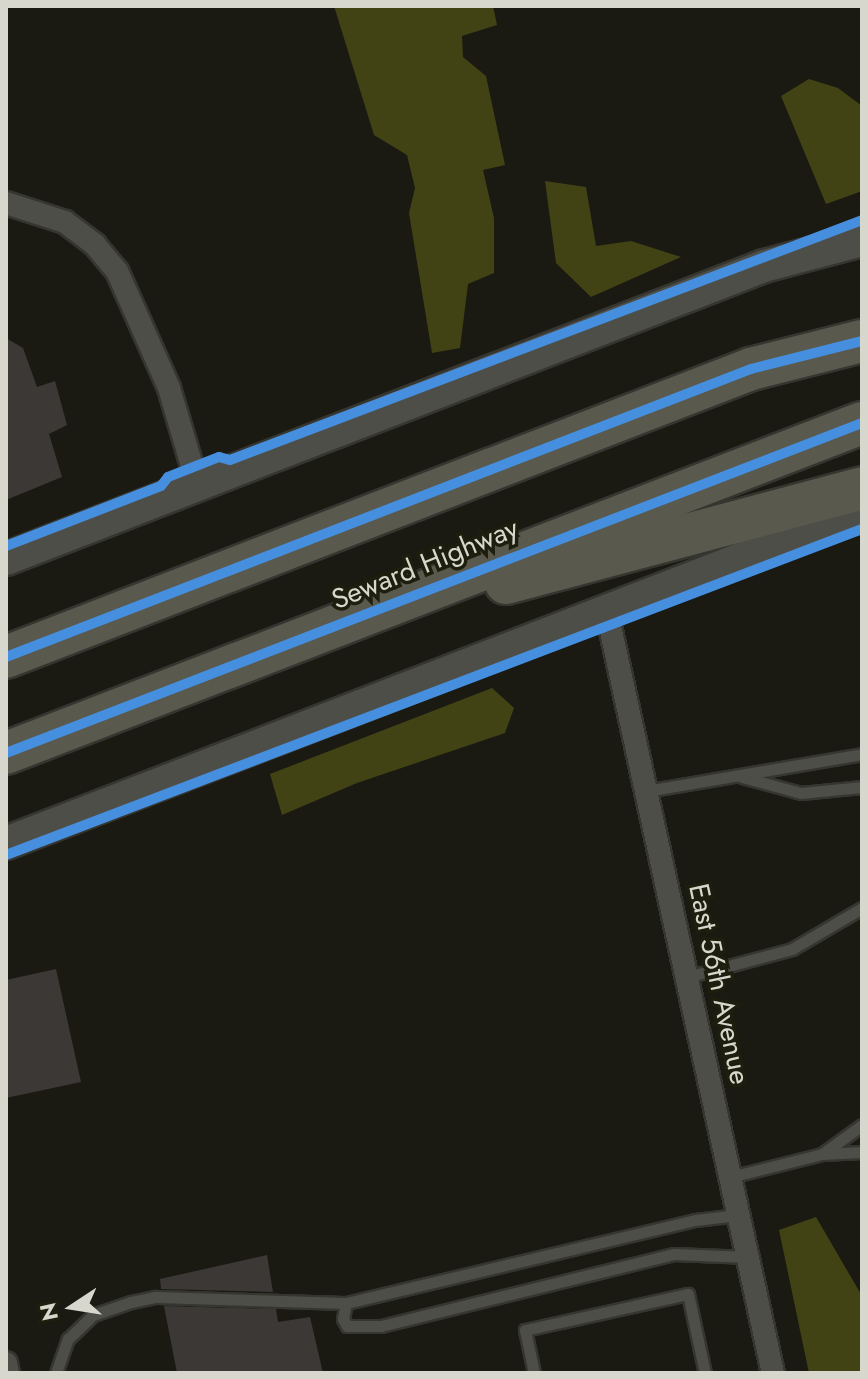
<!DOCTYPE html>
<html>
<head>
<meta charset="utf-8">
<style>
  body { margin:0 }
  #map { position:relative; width:868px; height:1379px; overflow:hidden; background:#1a1a12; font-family:Jost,sans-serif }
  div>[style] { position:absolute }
  .forest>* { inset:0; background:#424315 }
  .building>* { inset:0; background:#3b3836 }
  .roads { filter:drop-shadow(2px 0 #363631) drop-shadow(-2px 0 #363631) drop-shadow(0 2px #363631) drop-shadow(0 -2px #363631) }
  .service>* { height:11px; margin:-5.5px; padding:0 5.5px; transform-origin:5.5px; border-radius:5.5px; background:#4e4e48 }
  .minor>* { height:22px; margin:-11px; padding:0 11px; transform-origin:11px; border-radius:11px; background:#4e4e48 }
  .secondary>* { height:32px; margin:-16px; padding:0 16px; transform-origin:16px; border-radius:16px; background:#4e4e48 }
  .motorway>* { height:42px; margin:-21px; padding:0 21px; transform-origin:21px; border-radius:21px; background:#59594d }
  .cycleway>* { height:10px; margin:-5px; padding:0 5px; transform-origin:5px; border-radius:5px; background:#468fdf }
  span { translate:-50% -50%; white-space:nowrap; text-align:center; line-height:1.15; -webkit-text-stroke:7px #1e1e0e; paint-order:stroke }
  .street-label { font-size:28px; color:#d7d7cd }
  .frame { position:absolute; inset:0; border:8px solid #d7d7cd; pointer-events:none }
  .north { position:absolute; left:32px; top:1267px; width:80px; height:80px; -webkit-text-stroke:6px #1e1e0e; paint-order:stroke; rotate:258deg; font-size:22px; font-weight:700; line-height:32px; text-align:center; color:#d7d7cd }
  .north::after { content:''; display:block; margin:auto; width:28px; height:36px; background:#d7d7cd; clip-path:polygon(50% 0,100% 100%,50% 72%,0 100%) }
</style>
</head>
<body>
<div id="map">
  <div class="forest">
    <div style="clip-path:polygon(334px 6px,493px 6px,497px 25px,462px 36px,463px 57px,486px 76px,505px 165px,483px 170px,494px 218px,494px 273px,468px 284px,460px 348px,432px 353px,409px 213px,415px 188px,407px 155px,374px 135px)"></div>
    <div style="clip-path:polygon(809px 79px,838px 88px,862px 106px,862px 191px,826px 204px,781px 96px)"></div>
    <div style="clip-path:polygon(545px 181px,586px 187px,596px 246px,631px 241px,681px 257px,591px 297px,556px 263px)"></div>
    <div style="clip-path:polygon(492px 688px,514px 708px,505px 733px,357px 783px,282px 815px,270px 774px)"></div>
    <div style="clip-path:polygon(816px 1217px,862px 1296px,862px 1373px,809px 1373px,779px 1230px)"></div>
  </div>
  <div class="building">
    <div style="clip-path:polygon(6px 338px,23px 348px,37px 387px,55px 381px,67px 425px,49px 434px,62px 477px,6px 500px)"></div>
    <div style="clip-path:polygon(56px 969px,81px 1082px,6px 1098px,6px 980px)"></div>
    <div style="clip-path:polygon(267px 1255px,273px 1292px,161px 1289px,160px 1279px)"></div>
    <div style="clip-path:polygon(164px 1306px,276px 1309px,278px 1322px,310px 1317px,323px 1373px,177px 1373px)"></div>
  </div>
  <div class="roads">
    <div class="service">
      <div style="left:742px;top:777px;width:61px;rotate:15.2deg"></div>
      <div style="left:801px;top:793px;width:61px;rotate:-5.6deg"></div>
      <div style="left:646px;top:791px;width:219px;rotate:-9.7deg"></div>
      <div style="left:687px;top:977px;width:109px;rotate:-14.9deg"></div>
      <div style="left:792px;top:949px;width:81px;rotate:-30.4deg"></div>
      <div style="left:822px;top:1154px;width:49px;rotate:-35.9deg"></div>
      <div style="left:730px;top:1177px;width:95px;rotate:-14deg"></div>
      <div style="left:822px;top:1154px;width:40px;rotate:-2.9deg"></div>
      <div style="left:738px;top:1215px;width:43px;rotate:173.4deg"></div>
      <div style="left:695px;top:1220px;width:359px;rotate:166.6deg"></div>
      <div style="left:346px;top:1303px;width:16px;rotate:101deg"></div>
      <div style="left:343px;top:1319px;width:8px;rotate:60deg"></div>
      <div style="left:347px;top:1326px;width:34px"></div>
      <div style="left:381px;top:1326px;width:302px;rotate:-13.8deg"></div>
      <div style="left:674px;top:1254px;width:74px;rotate:2.3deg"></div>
      <div style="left:56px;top:1373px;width:36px;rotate:-71deg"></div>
      <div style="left:68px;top:1339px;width:35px;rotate:-44deg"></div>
      <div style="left:93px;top:1315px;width:40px;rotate:-18.9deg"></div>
      <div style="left:131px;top:1302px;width:25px;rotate:-12deg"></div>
      <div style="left:155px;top:1297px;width:191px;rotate:1.8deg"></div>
      <div style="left:534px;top:1373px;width:44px;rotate:-101.8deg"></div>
      <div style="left:525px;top:1330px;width:167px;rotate:-12.5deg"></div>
      <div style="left:688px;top:1294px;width:81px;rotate:77.9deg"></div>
    </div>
    <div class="minor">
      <div style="left:6px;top:203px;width:62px;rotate:17.9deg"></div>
      <div style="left:65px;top:222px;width:38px;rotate:37deg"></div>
      <div style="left:95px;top:245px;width:34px;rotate:50deg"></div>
      <div style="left:117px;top:271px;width:128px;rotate:66deg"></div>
      <div style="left:169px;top:388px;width:99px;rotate:73.6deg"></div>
      <div style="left:606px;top:608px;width:783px;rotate:77.69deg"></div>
      <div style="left:6px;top:1363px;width:10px;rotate:79deg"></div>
    </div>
    <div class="secondary">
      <div style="left:6px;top:559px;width:813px;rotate:-21.13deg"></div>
      <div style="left:764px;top:266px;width:101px;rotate:-14.9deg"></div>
      <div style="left:6px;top:843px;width:918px;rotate:-21.14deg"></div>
    </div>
    <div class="motorway">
      <div style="left:506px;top:583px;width:368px;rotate:-14.9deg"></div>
      <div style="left:6px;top:657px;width:799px;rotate:-21.14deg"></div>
      <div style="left:751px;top:369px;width:114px;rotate:-14.2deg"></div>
      <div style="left:6px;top:753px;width:917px;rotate:-21.08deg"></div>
    </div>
  </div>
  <div class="cycleway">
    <div style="left:6px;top:546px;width:166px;rotate:-21.2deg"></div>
    <div style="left:161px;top:486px;width:11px;rotate:-52deg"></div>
    <div style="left:168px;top:477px;width:55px;rotate:-21.4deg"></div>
    <div style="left:219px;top:457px;width:11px;rotate:15deg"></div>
    <div style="left:230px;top:460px;width:676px;rotate:-20.79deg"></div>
    <div style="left:6px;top:657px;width:799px;rotate:-21.14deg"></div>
    <div style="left:751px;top:369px;width:114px;rotate:-14.2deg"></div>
    <div style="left:6px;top:753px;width:917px;rotate:-21.08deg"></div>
    <div style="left:6px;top:855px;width:916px;rotate:-20.85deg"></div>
  </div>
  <div class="street-label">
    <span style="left:425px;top:564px;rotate:-22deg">Seward Highway</span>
    <span style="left:719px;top:984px;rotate:78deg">East 56th Avenue</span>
  </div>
  <div class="frame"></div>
  <div class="north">N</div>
</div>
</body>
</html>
